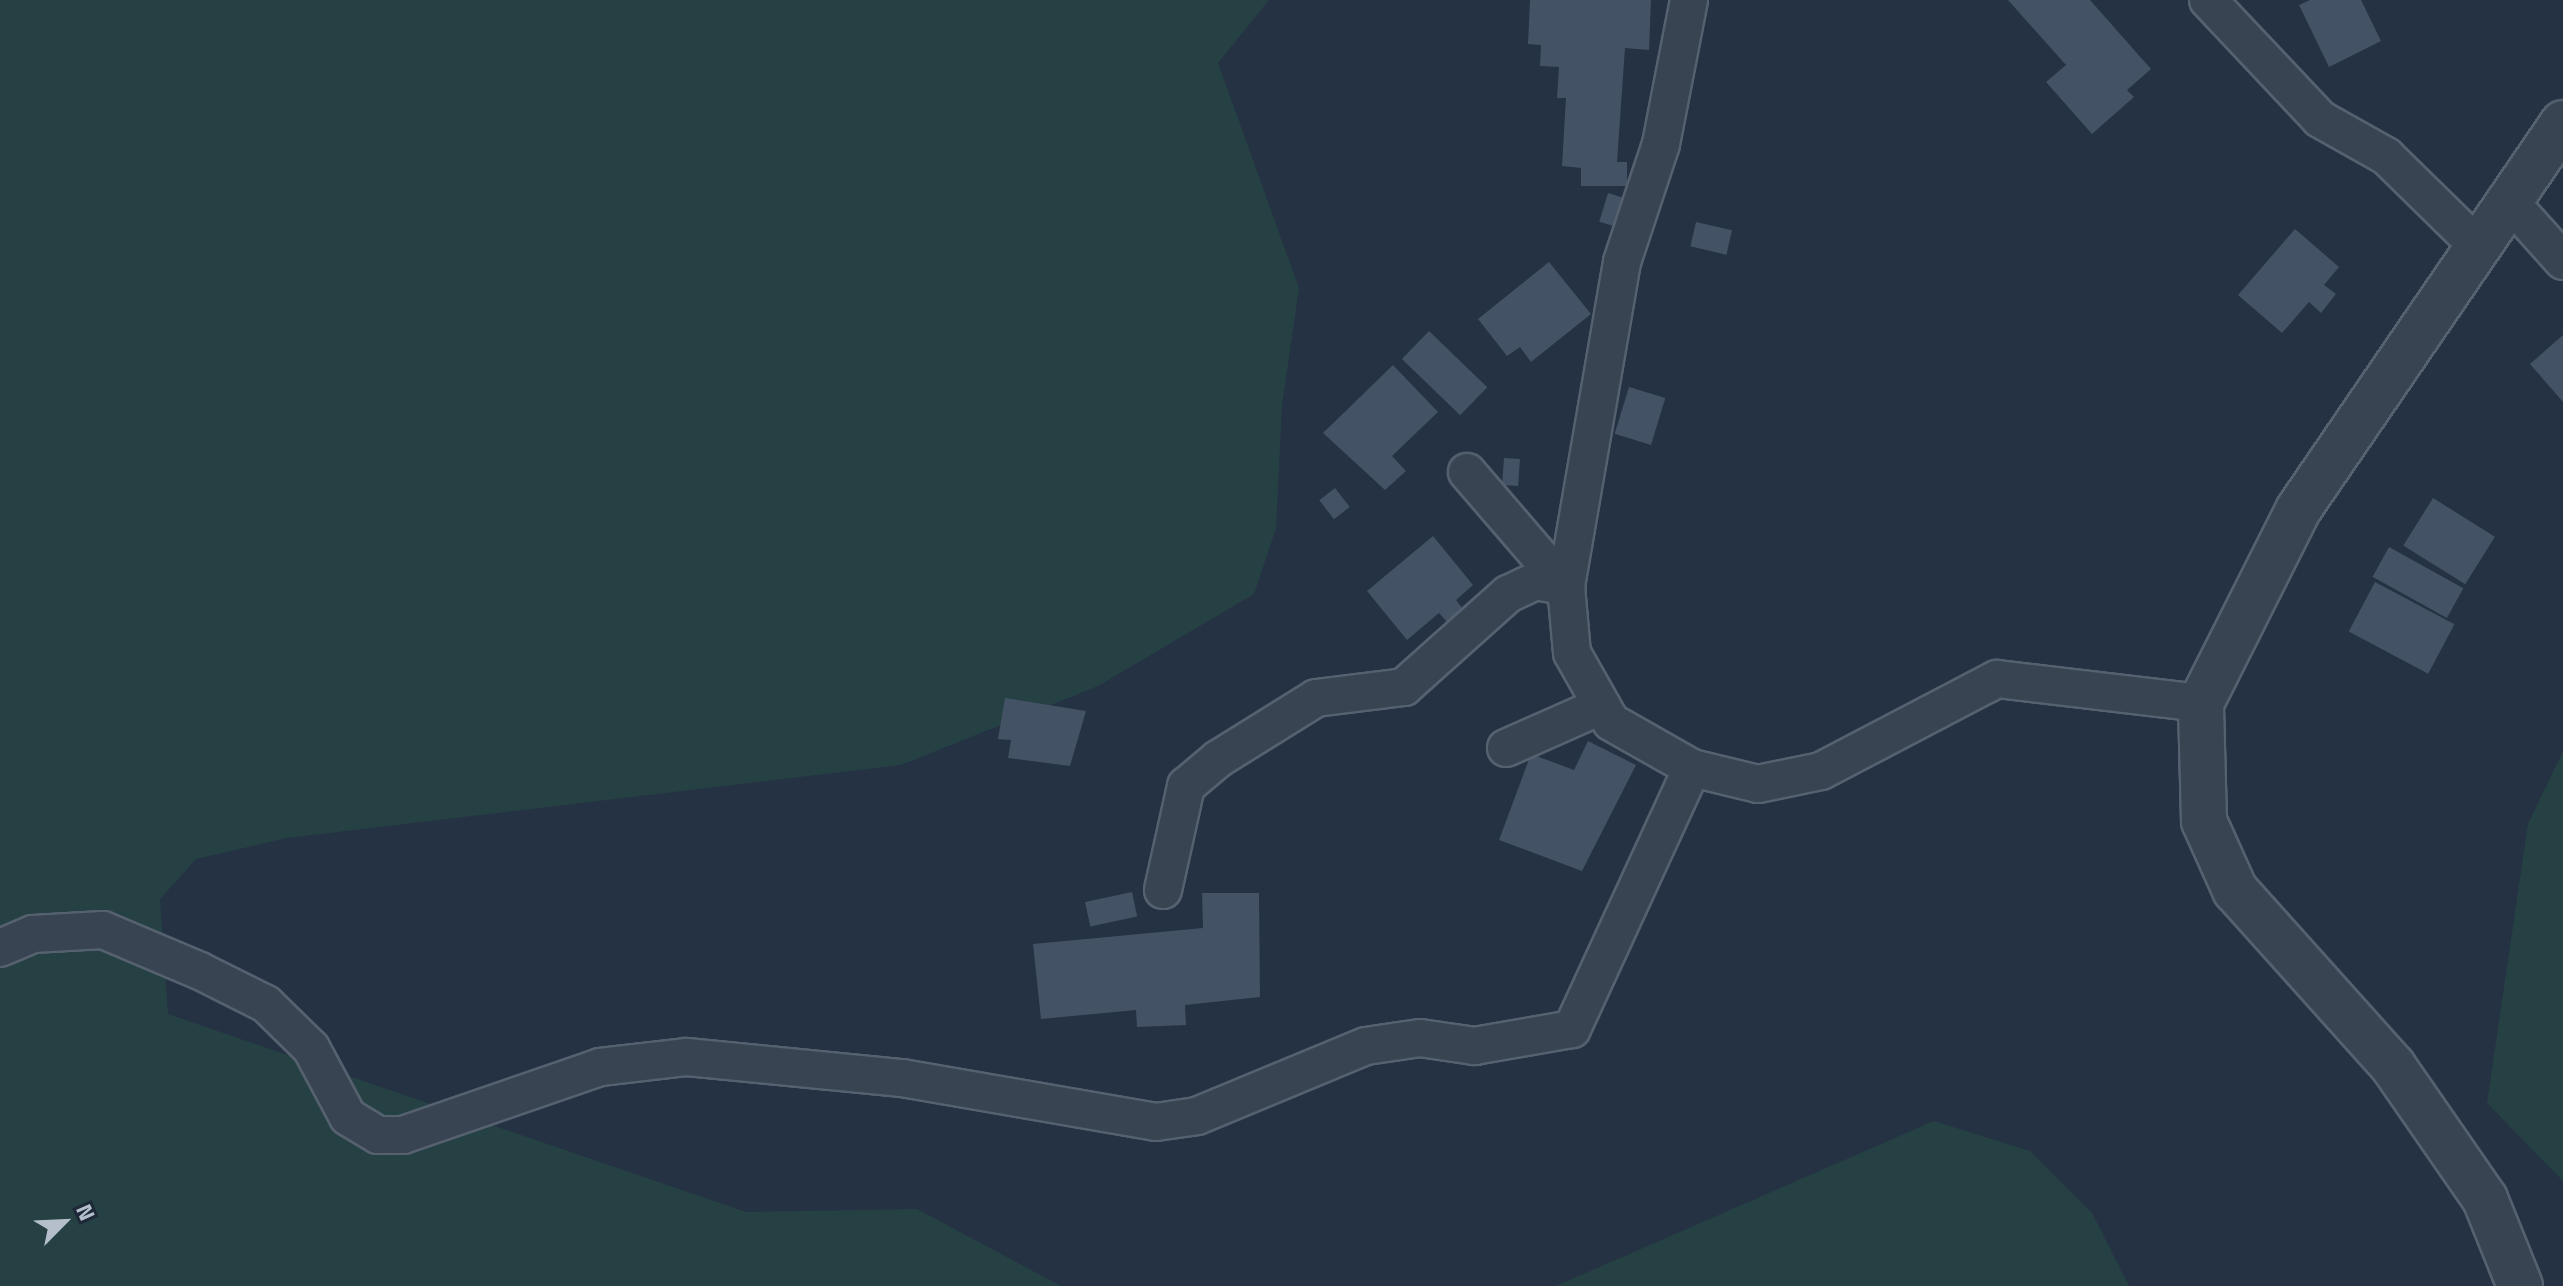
<!DOCTYPE html>
<html>
<head>
<meta charset="utf-8">
<style>
  body { margin:0 }
  #map { position:relative; width:2563px; height:1286px; overflow:hidden; background:#243243; font-family:"Titillium Web",sans-serif }
  div>[style] { position:absolute }
  .green>* { inset:0; background:#264144 }
  .building>* { inset:0; background:#435265; transform-origin:0 0 }
  .roads { filter:drop-shadow(2px 0 #566170) drop-shadow(-2px 0 #566170) drop-shadow(0 2px #566170) drop-shadow(0 -2px #566170) }
  .minor>* { height:36px; margin:-18px; padding:0 18px; transform-origin:18px; border-radius:18px; background:#384452 }
  .tertiary>* { height:44px; margin:-22px; padding:0 22px; transform-origin:22px; border-radius:22px; background:#384452 }
  span { translate:-50% -50%; white-space:nowrap; text-align:center; line-height:1.15; -webkit-text-stroke:8px #1d2838; paint-order:stroke }
  .north { position:absolute; left:24px; top:1182px; width:80px; height:80px; -webkit-text-stroke:6px #1d2838; paint-order:stroke; rotate:66deg; font-size:22px; font-weight:700; line-height:32px; text-align:center; color:#b5bfcc }
  .north::after { content:''; display:block; margin:auto; width:28px; height:36px; background:#b5bfcc; clip-path:polygon(50% 0,100% 100%,50% 72%,0 100%) }
</style>
</head>
<body>
<div id="map">
  <div class="green">
    <div style="clip-path:polygon(0 0,1269px 0,1218px 63px,1299px 288px,1282px 405px,1276px 528px,1254px 594px,1098px 686px,901px 765px,287px 838px,196px 859px,160px 899px,168px 1014px,746px 1212px,917px 1209px,1061px 1286px,0 1286px)"></div>
    <div style="clip-path:polygon(2563px 751px,2563px 1181px,2487px 1103px,2528px 824px)"></div>
    <div style="clip-path:polygon(1934px 1121px,2030px 1151px,2092px 1213px,2129px 1286px,1556px 1286px)"></div>
  </div>
  <div class="building">
    <div style="clip-path:polygon(1530px 0,1651px 0,1649px 50px,1625px 48px,1617px 162px,1627px 162px,1627px 186px,1581px 186px,1581px 168px,1562px 166px,1566px 98px,1557px 98px,1559px 67px,1540px 66px,1541px 45px,1528px 44px)"></div>
    <div style="clip-path:polygon(2008px 0,2090px 0,2151px 69px,2127px 90px,2134px 97px,2092px 134px,2046px 82px,2066px 65px)"></div>
    <div style="clip-path:polygon(2310px 0,2361px 0,2381px 41px,2329px 67px,2299px 5px)"></div>
    <div style="left:1608px;top:193px;width:21px;height:30px;rotate:17deg"></div>
    <div style="left:1696px;top:222px;width:37px;height:25px;rotate:13deg"></div>
    <div style="clip-path:polygon(2295px 229px,2339px 267px,2324px 285px,2336px 294px,2321px 313px,2309px 302px,2282px 333px,2238px 295px)"></div>
    <div style="clip-path:polygon(1549px 262px,1591px 314px,1531px 362px,1520px 347px,1507px 356px,1478px 319px)"></div>
    <div style="left:1429px;top:331px;width:81px;height:39px;rotate:44deg"></div>
    <div style="clip-path:polygon(2563px 335px,2563px 402px,2530px 364px)"></div>
    <div style="clip-path:polygon(1393px 365px,1438px 412px,1392px 456px,1406px 471px,1385px 490px,1323px 433px)"></div>
    <div style="left:1629px;top:387px;width:38px;height:49px;rotate:17deg"></div>
    <div style="left:1504px;top:458px;width:16px;height:27px;rotate:4deg"></div>
    <div style="left:1335px;top:488px;width:24px;height:20px;rotate:52deg"></div>
    <div style="left:2433px;top:498px;width:73px;height:56px;rotate:32deg"></div>
    <div style="clip-path:polygon(1433px 536px,1473px 585px,1456px 600px,1463px 609px,1448px 623px,1439px 613px,1407px 640px,1367px 591px)"></div>
    <div style="left:2389px;top:547px;width:85px;height:34px;rotate:29deg"></div>
    <div style="left:2375px;top:582px;width:90px;height:56px;rotate:28deg"></div>
    <div style="clip-path:polygon(1005px 698px,1086px 711px,1070px 766px,1008px 758px,1011px 740px,998px 739px)"></div>
    <div style="clip-path:polygon(1588px 741px,1636px 765px,1582px 871px,1499px 840px,1531px 754px,1574px 770px)"></div>
    <div style="left:1132px;top:892px;width:25px;height:48px;rotate:78deg"></div>
    <div style="clip-path:polygon(1202px 893px,1259px 893px,1260px 997px,1185px 1005px,1186px 1025px,1137px 1027px,1136px 1010px,1041px 1019px,1033px 944px,1203px 928px)"></div>
  </div>
  <div class="roads">
    <div class="minor">
      <div style="left:1689px;top:0;width:147px;rotate:101deg"></div>
      <div style="left:1661px;top:144px;width:124px;rotate:108.3deg"></div>
      <div style="left:1622px;top:262px;width:330px;rotate:99.8deg"></div>
      <div style="left:1566px;top:587px;width:66px;rotate:84.8deg"></div>
      <div style="left:1572px;top:653px;width:79px;rotate:60.5deg"></div>
      <div style="left:1611px;top:722px;width:93px;rotate:29.6deg"></div>
      <div style="left:1692px;top:768px;width:68px;rotate:13.6deg"></div>
      <div style="left:1758px;top:784px;width:64px;rotate:-11.7deg"></div>
      <div style="left:1821px;top:771px;width:199px;rotate:-27.6deg"></div>
      <div style="left:1997px;top:679px;width:205px;rotate:6.7deg"></div>
      <div style="left:2208px;top:0;width:163px;rotate:46.7deg"></div>
      <div style="left:2320px;top:119px;width:76px;rotate:29.3deg"></div>
      <div style="left:2386px;top:156px;width:132px;rotate:44.4deg"></div>
      <div style="left:2511px;top:203px;width:78px;rotate:48.1deg"></div>
      <div style="left:1467px;top:472px;width:152px;rotate:49.3deg"></div>
      <div style="left:1506px;top:748px;width:104px;rotate:-23.9deg"></div>
      <div style="left:1163px;top:890px;width:107px;rotate:-77.5deg"></div>
      <div style="left:1186px;top:786px;width:42px;rotate:-40.2deg"></div>
      <div style="left:1218px;top:759px;width:115px;rotate:-31.9deg"></div>
      <div style="left:1316px;top:698px;width:89px;rotate:-7.1deg"></div>
      <div style="left:1404px;top:687px;width:140px;rotate:-41.8deg"></div>
      <div style="left:1508px;top:594px;width:31px;rotate:-25deg"></div>
      <div style="left:1536px;top:581px;width:31px;rotate:11deg"></div>
      <div style="left:0;top:948px;width:36px;rotate:-23deg"></div>
      <div style="left:33px;top:934px;width:70px;rotate:-3.3deg"></div>
      <div style="left:103px;top:930px;width:105px;rotate:22.9deg"></div>
      <div style="left:200px;top:971px;width:74px;rotate:26.6deg"></div>
      <div style="left:266px;top:1004px;width:63px;rotate:44.4deg"></div>
      <div style="left:311px;top:1048px;width:78px;rotate:61.8deg"></div>
      <div style="left:348px;top:1117px;width:35px;rotate:31deg"></div>
      <div style="left:378px;top:1135px;width:25px"></div>
      <div style="left:403px;top:1135px;width:208px;rotate:-19deg"></div>
      <div style="left:600px;top:1067px;width:88px;rotate:-6.6deg"></div>
      <div style="left:687px;top:1057px;width:216px;rotate:5.6deg"></div>
      <div style="left:902px;top:1078px;width:258px;rotate:9.8deg"></div>
      <div style="left:1156px;top:1122px;width:41px;rotate:-8.3deg"></div>
      <div style="left:1197px;top:1116px;width:183px;rotate:-22.5deg"></div>
      <div style="left:1366px;top:1046px;width:55px;rotate:-8.4deg"></div>
      <div style="left:1420px;top:1038px;width:56px;rotate:8.3deg"></div>
      <div style="left:1475px;top:1046px;width:98px;rotate:-9.9deg"></div>
      <div style="left:1572px;top:1029px;width:287px;rotate:-65.3deg"></div>
    </div>
    <div class="tertiary">
      <div style="left:2520px;top:1286px;width:94px;rotate:-111.9deg"></div>
      <div style="left:2485px;top:1199px;width:162px;rotate:-124.7deg"></div>
      <div style="left:2393px;top:1066px;width:237px;rotate:-131.9deg"></div>
      <div style="left:2235px;top:890px;width:76px;rotate:-114.2deg"></div>
      <div style="left:2204px;top:821px;width:118px;rotate:-91.5deg"></div>
      <div style="left:2201px;top:703px;width:216px;rotate:-63.3deg"></div>
      <div style="left:2298px;top:510px;width:469px;rotate:-55.6deg"></div>
    </div>
  </div>
  <div class="north">N</div>
</div>
</body>
</html>
